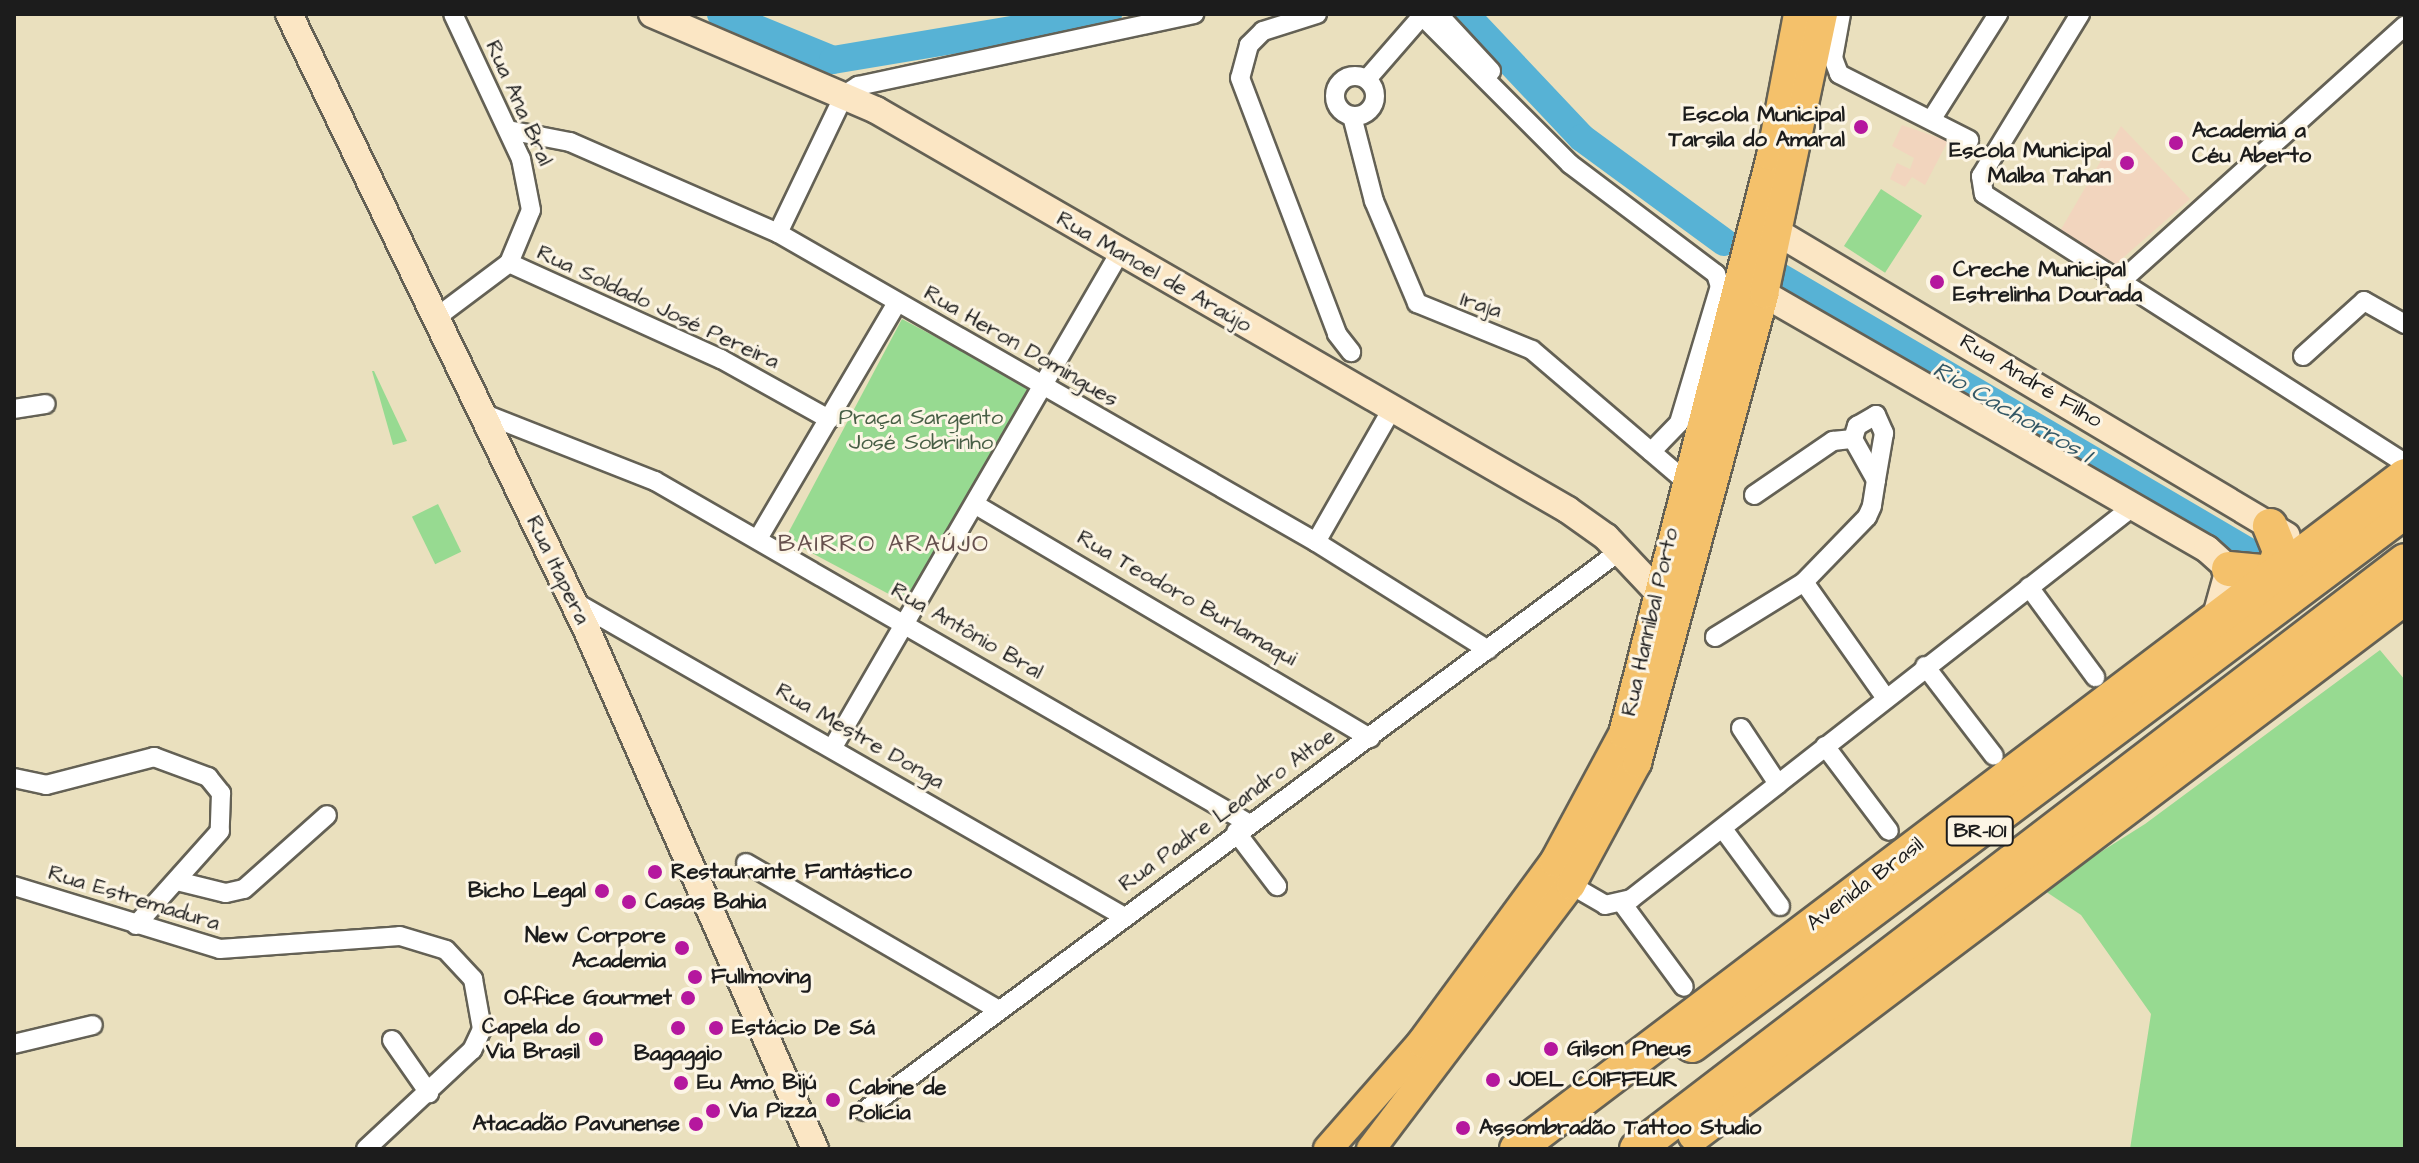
<!DOCTYPE html>
<html>
<head>
<meta charset="utf-8">
<style>
  body { margin:0 }
  #map { position:relative; width:2419px; height:1163px; overflow:hidden; background:#eae0be; font-family:"Architects Daughter",sans-serif }
  div>[style] { position:absolute }
  .built>* { inset:0; background:#f2d5be }
  .green>* { inset:0; background:#97da91; transform-origin:0 0 }
  .river>* { height:28px; margin:-14px; padding:0 14px; transform-origin:14px; border-radius:14px; background:#57b2d5 }
  .roads { filter:drop-shadow(2px 0 #646155) drop-shadow(-2px 0 #646155) drop-shadow(0 2px #646155) drop-shadow(0 -2px #646155) }
  .street>* { height:18px; margin:-9px; padding:0 9px; transform-origin:9px; border-radius:9px; background:#fff }
  .street>.ring { margin:-9px; padding:0; box-sizing:content-box; background:none; border:18px solid #fff; border-radius:50% }
  .secondary>* { height:26px; margin:-13px; padding:0 13px; transform-origin:13px; border-radius:13px; background:#fbe6c4 }
  .primary>* { height:28px; margin:-14px; padding:0 14px; transform-origin:14px; border-radius:14px; background:#f4c16b }
  .highway>* { height:34px; margin:-17px; padding:0 17px; transform-origin:17px; border-radius:17px; background:#f4c16b }
  .dots>* { width:22px; height:22px; translate:-50% -50%; box-sizing:border-box; border:4px solid #fcf5e5; border-radius:50% }
  span { translate:-50% -50%; white-space:nowrap; text-align:center; line-height:1.15; -webkit-text-stroke:6px #fcf5e5; paint-order:stroke }
  .shield-label span { padding:2px 6px; background:#fcf5e5; border:2px solid; border-radius:6px; -webkit-text-stroke-width:0 }
  .shield-label { font-size:20px; color:#1c1c1c; font-weight:700 }
  .street-label { font-size:22px; color:#1c1c1c }
  .poi-label { font-size:22px; color:#1c1c1c; font-weight:700 }
  .right { translate:-100% -50%; text-align:right }
  .left { translate:0 -50%; text-align:left }
  .park-label { font-size:22px; color:#475e45 }
  .water-label { font-size:24px; color:#345866; font-style:italic }
  .neighbourhood-label { font-size:24px; color:#66504e; letter-spacing:2px }
  .frame { position:absolute; inset:0; border:16px solid #1c1c1c; pointer-events:none }
</style>
</head>
<body>
<div id="map">
  <div class="built">
    <div style="clip-path:polygon(1902px 125px,1948px 141px,1925px 185px,1912px 177px,1905px 187px,1890px 179px,1897px 163px,1910px 169px,1914px 158px,1892px 146px)"></div>
    <div style="clip-path:polygon(2121px 126px,2190px 199px,2116px 264px,2060px 231px)"></div>
  </div>
  <div class="green">
    <div style="left:1881px;top:189px;width:49px;height:68px;rotate:33deg"></div>
    <div style="left:902px;top:319px;width:144px;height:249px;rotate:28deg"></div>
    <div style="clip-path:polygon(372px 371px,374px 371px,407px 441px,393px 445px)"></div>
    <div style="left:438px;top:504px;width:53px;height:29px;rotate:64deg"></div>
    <div style="clip-path:polygon(2380px 650px,2405px 680px,2405px 1149px,2130px 1149px,2151px 1014px,2081px 915px,2042px 889px,2145px 824px)"></div>
  </div>
  <div class="river">
    <div style="left:721px;top:14px;width:121px;rotate:22.3deg"></div>
    <div style="left:833px;top:60px;width:279px;rotate:-9.5deg"></div>
    <div style="left:1465px;top:14px;width:170px;rotate:46.7deg"></div>
    <div style="left:1582px;top:138px;width:176px;rotate:36.2deg"></div>
    <div style="left:1775px;top:274px;width:550px;rotate:30.39deg"></div>
  </div>
  <div class="roads">
    <div class="street">
      <div style="left:1317px;top:14px;width:57px;rotate:162.5deg"></div>
      <div style="left:1263px;top:31px;width:20px;rotate:135deg"></div>
      <div style="left:1249px;top:45px;width:34px;rotate:105deg"></div>
      <div style="left:1240px;top:78px;width:274px;rotate:69.2deg"></div>
      <div style="left:1337px;top:334px;width:23px;rotate:52deg"></div>
      <div style="left:1420px;top:14px;width:212px;rotate:45deg"></div>
      <div style="left:1570px;top:164px;width:183px;rotate:37deg"></div>
      <div style="left:1716px;top:274px;width:13px;rotate:72deg"></div>
      <div style="left:1720px;top:286px;width:143px;rotate:106.7deg"></div>
      <div style="left:1679px;top:423px;width:40px;rotate:134deg"></div>
      <div style="left:1438px;top:14px;width:78px;rotate:47.1deg"></div>
      <div style="left:1841px;top:14px;width:45px;rotate:100.3deg"></div>
      <div style="left:1833px;top:58px;width:17px;rotate:69deg"></div>
      <div style="left:1839px;top:74px;width:146px;rotate:26.9deg"></div>
      <div style="left:2080px;top:14px;width:190px;rotate:121.4deg"></div>
      <div style="left:1981px;top:176px;width:18px;rotate:81deg"></div>
      <div style="left:1984px;top:194px;width:500px;rotate:32.6deg"></div>
      <div class="ring" style="left:1335px;top:76px;width:22px;height:22px"></div>
      <div style="left:1367px;top:79px;width:84px;rotate:-48.9deg"></div>
      <div style="left:1352px;top:116px;width:88px;rotate:75.5deg"></div>
      <div style="left:1374px;top:201px;width:111px;rotate:67.1deg"></div>
      <div style="left:1417px;top:303px;width:124px;rotate:22.2deg"></div>
      <div style="left:1532px;top:350px;width:199px;rotate:40.5deg"></div>
      <div style="left:1933px;top:117px;width:122px;rotate:-57.7deg"></div>
      <div style="left:508px;top:130px;width:63px;rotate:11deg"></div>
      <div style="left:570px;top:142px;width:227px;rotate:23.6deg"></div>
      <div style="left:778px;top:233px;width:620px;rotate:29.87deg"></div>
      <div style="left:1316px;top:542px;width:203px;rotate:32.1deg"></div>
      <div style="left:778px;top:233px;width:153px;rotate:-64.4deg"></div>
      <div style="left:844px;top:95px;width:17px;rotate:-33deg"></div>
      <div style="left:858px;top:86px;width:344px;rotate:-12.1deg"></div>
      <div style="left:509px;top:263px;width:233px;rotate:24.4deg"></div>
      <div style="left:721px;top:359px;width:124px;rotate:29.1deg"></div>
      <div style="left:2118px;top:284px;width:386px;rotate:-42deg"></div>
      <div style="left:437px;top:317px;width:90px;rotate:-36.9deg"></div>
      <div style="left:509px;top:263px;width:57px;rotate:-67.5deg"></div>
      <div style="left:531px;top:210px;width:52px;rotate:-101.1deg"></div>
      <div style="left:521px;top:159px;width:160px;rotate:-115.1deg"></div>
      <div style="left:2303px;top:356px;width:82px;rotate:-42deg"></div>
      <div style="left:2364px;top:301px;width:47px;rotate:29.3deg"></div>
      <div style="left:14px;top:409px;width:32px;rotate:-9deg"></div>
      <div style="left:482px;top:413px;width:186px;rotate:21.5deg"></div>
      <div style="left:655px;top:481px;width:685px;rotate:29.97deg"></div>
      <div style="left:1876px;top:480px;width:47px;rotate:-119.3deg"></div>
      <div style="left:1853px;top:439px;width:14px;rotate:-73deg"></div>
      <div style="left:1857px;top:426px;width:22px;rotate:-30deg"></div>
      <div style="left:1876px;top:415px;width:20px;rotate:66deg"></div>
      <div style="left:1884px;top:433px;width:48px;rotate:99.7deg"></div>
      <div style="left:1876px;top:480px;width:26px;rotate:99deg"></div>
      <div style="left:1872px;top:506px;width:12px;rotate:114deg"></div>
      <div style="left:1867px;top:517px;width:91px;rotate:134.1deg"></div>
      <div style="left:1804px;top:582px;width:141px;rotate:54.8deg"></div>
      <div style="left:1754px;top:495px;width:96px;rotate:-34.4deg"></div>
      <div style="left:1833px;top:441px;width:20px;rotate:-6deg"></div>
      <div style="left:976px;top:505px;width:458px;rotate:30.6deg"></div>
      <div style="left:759px;top:537px;width:272px;rotate:-59.5deg"></div>
      <div style="left:1316px;top:542px;width:153px;rotate:-60.3deg"></div>
      <div style="left:2029px;top:587px;width:112px;rotate:53.7deg"></div>
      <div style="left:575px;top:602px;width:629px;rotate:29.82deg"></div>
      <div style="left:1715px;top:637px;width:105px;rotate:-31.7deg"></div>
      <div style="left:1925px;top:666px;width:113px;rotate:52.5deg"></div>
      <div style="left:1741px;top:728px;width:67px;rotate:56.5deg"></div>
      <div style="left:1778px;top:784px;width:450px;rotate:-38deg"></div>
      <div style="left:1825px;top:746px;width:106px;rotate:53deg"></div>
      <div style="left:833px;top:747px;width:572px;rotate:-59.89deg"></div>
      <div style="left:14px;top:778px;width:33px;rotate:12deg"></div>
      <div style="left:46px;top:785px;width:112px;rotate:-14.5deg"></div>
      <div style="left:154px;top:757px;width:58px;rotate:20.3deg"></div>
      <div style="left:208px;top:777px;width:21px;rotate:51deg"></div>
      <div style="left:221px;top:793px;width:38px;rotate:92deg"></div>
      <div style="left:220px;top:831px;width:126px;rotate:131.8deg"></div>
      <div style="left:1723px;top:829px;width:96px;rotate:53.5deg"></div>
      <div style="left:1236px;top:832px;width:68px;rotate:52.8deg"></div>
      <div style="left:746px;top:863px;width:288px;rotate:30.2deg"></div>
      <div style="left:177px;top:881px;width:50px;rotate:13.8deg"></div>
      <div style="left:226px;top:893px;width:18px;rotate:-13deg"></div>
      <div style="left:244px;top:889px;width:111px;rotate:-41.7deg"></div>
      <div style="left:1571px;top:885px;width:39px;rotate:30deg"></div>
      <div style="left:1605px;top:905px;width:27px;rotate:-13deg"></div>
      <div style="left:1631px;top:899px;width:187px;rotate:-38deg"></div>
      <div style="left:14px;top:886px;width:215px;rotate:17deg"></div>
      <div style="left:220px;top:949px;width:180px;rotate:-4.1deg"></div>
      <div style="left:400px;top:936px;width:48px;rotate:16.9deg"></div>
      <div style="left:446px;top:950px;width:40px;rotate:47deg"></div>
      <div style="left:473px;top:979px;width:51px;rotate:79.8deg"></div>
      <div style="left:482px;top:1029px;width:23px;rotate:115deg"></div>
      <div style="left:472px;top:1050px;width:145px;rotate:137deg"></div>
      <div style="left:1622px;top:903px;width:104px;rotate:53.6deg"></div>
      <div style="left:392px;top:1040px;width:65px;rotate:55.1deg"></div>
      <div style="left:14px;top:1044px;width:81px;rotate:-13.5deg"></div>
      <div style="left:864px;top:1111px;width:941px;rotate:-36.53deg"></div>
    </div>
    <div class="secondary">
      <div style="left:289px;top:14px;width:682px;rotate:64.19deg"></div>
      <div style="left:586px;top:628px;width:569px;rotate:66.27deg"></div>
      <div style="left:652px;top:14px;width:244px;rotate:23.2deg"></div>
      <div style="left:876px;top:110px;width:799px;rotate:30.03deg"></div>
      <div style="left:1568px;top:510px;width:47px;rotate:35.4deg"></div>
      <div style="left:1606px;top:537px;width:98px;rotate:46.7deg"></div>
      <div style="left:1760px;top:222px;width:613px;rotate:30.79deg"></div>
      <div style="left:1745px;top:283px;width:533px;rotate:29.93deg"></div>
      <div style="left:2207px;top:549px;width:30px;rotate:42deg"></div>
      <div style="left:2229px;top:569px;width:49px;rotate:105.5deg"></div>
    </div>
    <div class="primary">
      <div style="left:1328px;top:1149px;width:141px;rotate:-48.7deg"></div>
      <div style="left:1421px;top:1043px;width:225px;rotate:-53.7deg"></div>
      <div style="left:1554px;top:862px;width:145px;rotate:-61.7deg"></div>
      <div style="left:1623px;top:734px;width:597px;rotate:-75.64deg"></div>
      <div style="left:1771px;top:156px;width:145px;rotate:-79.2deg"></div>
      <div style="left:1371px;top:1149px;width:331px;rotate:-52.9deg"></div>
      <div style="left:1571px;top:885px;width:139px;rotate:-61.6deg"></div>
      <div style="left:1637px;top:763px;width:486px;rotate:-74.8deg"></div>
      <div style="left:1764px;top:294px;width:286px;rotate:-78.1deg"></div>
    </div>
    <div class="highway">
      <div style="left:2229px;top:569px;width:44px;rotate:5.2deg"></div>
      <div style="left:2273px;top:573px;width:23px;rotate:-72deg"></div>
      <div style="left:2280px;top:551px;width:27px;rotate:-112deg"></div>
      <div style="left:1692px;top:1045px;width:891px;rotate:-36.83deg"></div>
      <div style="left:1695px;top:1134px;width:890px;rotate:-37.1deg"></div>
      <div style="left:1517px;top:1149px;width:1114px;rotate:-37.16deg"></div>
      <div style="left:1637px;top:1149px;width:967px;rotate:-37.44deg"></div>
    </div>
  </div>
  <div class="dots">
    <div style="left:1861px;top:127px;background:#b5179e"></div>
    <div style="left:2176px;top:143px;background:#b5179e"></div>
    <div style="left:2127px;top:163px;background:#b5179e"></div>
    <div style="left:1937px;top:282px;background:#b5179e"></div>
    <div style="left:655px;top:872px;background:#b5179e"></div>
    <div style="left:602px;top:891px;background:#b5179e"></div>
    <div style="left:629px;top:902px;background:#b5179e"></div>
    <div style="left:682px;top:948px;background:#b5179e"></div>
    <div style="left:695px;top:977px;background:#b5179e"></div>
    <div style="left:688px;top:998px;background:#b5179e"></div>
    <div style="left:678px;top:1028px;background:#b5179e"></div>
    <div style="left:716px;top:1028px;background:#b5179e"></div>
    <div style="left:596px;top:1039px;background:#b5179e"></div>
    <div style="left:1551px;top:1049px;background:#b5179e"></div>
    <div style="left:1493px;top:1080px;background:#b5179e"></div>
    <div style="left:681px;top:1083px;background:#b5179e"></div>
    <div style="left:833px;top:1100px;background:#b5179e"></div>
    <div style="left:713px;top:1111px;background:#b5179e"></div>
    <div style="left:696px;top:1124px;background:#b5179e"></div>
    <div style="left:1463px;top:1128px;background:#b5179e"></div>
  </div>
  <div class="shield-label">
    <span style="left:1980px;top:831px">BR-101</span>
  </div>
  <div class="street-label">
    <span style="left:519px;top:103px;rotate:66deg">Rua Ana Bral</span>
    <span style="left:1154px;top:272px;rotate:30deg">Rua Manoel de Araújo</span>
    <span style="left:1481px;top:305px;rotate:18deg">Iraja</span>
    <span style="left:658px;top:307px;rotate:25deg">Rua Soldado José Pereira</span>
    <span style="left:1021px;top:346px;rotate:30deg">Rua Heron Domingues</span>
    <span style="left:2031px;top:381px;rotate:31deg">Rua André Filho</span>
    <span style="left:558px;top:570px;rotate:64deg">Rua Itapera</span>
    <span style="left:1187px;top:598px;rotate:30deg">Rua Teodoro Burlamaqui</span>
    <span style="left:1650px;top:622px;rotate:-77deg">Rua Hannibal Porto</span>
    <span style="left:967px;top:631px;rotate:30deg">Rua Antônio Bral</span>
    <span style="left:860px;top:736px;rotate:30deg">Rua Mestre Donga</span>
    <span style="left:1227px;top:810px;rotate:-36deg">Rua Padre Leandro Altoe</span>
    <span style="left:1865px;top:884px;rotate:-37deg">Avenida Brasil</span>
    <span style="left:134px;top:898px;rotate:17deg">Rua Estremadura</span>
  </div>
  <div class="poi-label">
    <span class="right" style="left:1845px;top:127px">Escola Municipal<br>Tarsila do Amaral</span>
    <span class="left" style="left:2192px;top:143px">Academia a<br>Céu Aberto</span>
    <span class="right" style="left:2111px;top:163px">Escola Municipal<br>Malba Tahan</span>
    <span class="left" style="left:1953px;top:282px">Creche Municipal<br>Estrelinha Dourada</span>
    <span class="left" style="left:671px;top:872px">Restaurante Fantástico</span>
    <span class="right" style="left:586px;top:891px">Bicho Legal</span>
    <span class="left" style="left:645px;top:902px">Casas Bahia</span>
    <span class="right" style="left:666px;top:948px">New Corpore<br>Academia</span>
    <span class="left" style="left:711px;top:977px">Fullmoving</span>
    <span class="right" style="left:672px;top:998px">Office Gourmet</span>
    <span class="right" style="left:580px;top:1039px">Capela do<br>Via Brasil</span>
    <span class="left" style="left:732px;top:1028px">Estácio De Sá</span>
    <span class="left" style="left:1567px;top:1049px">Gilson Pneus</span>
    <span style="left:678px;top:1054px">Bagaggio</span>
    <span class="left" style="left:1509px;top:1080px">JOEL COIFFEUR</span>
    <span class="left" style="left:697px;top:1083px">Eu Amo Bijú</span>
    <span class="left" style="left:849px;top:1100px">Cabine de<br>Polícia</span>
    <span class="left" style="left:729px;top:1111px">Via Pizza</span>
    <span class="right" style="left:680px;top:1124px">Atacadão Pavunense</span>
    <span class="left" style="left:1479px;top:1128px">Assombradão Tattoo Studio</span>
  </div>
  <div class="park-label">
    <span style="left:921px;top:430px">Praça Sargento<br>José Sobrinho</span>
  </div>
  <div class="water-label">
    <span style="left:2012px;top:413px;rotate:30deg">Rio Cachorros I</span>
  </div>
  <div class="neighbourhood-label">
    <span style="left:884px;top:545px">BAIRRO ARAÚJO</span>
  </div>
  <div class="frame"></div>
</div>
</body>
</html>
